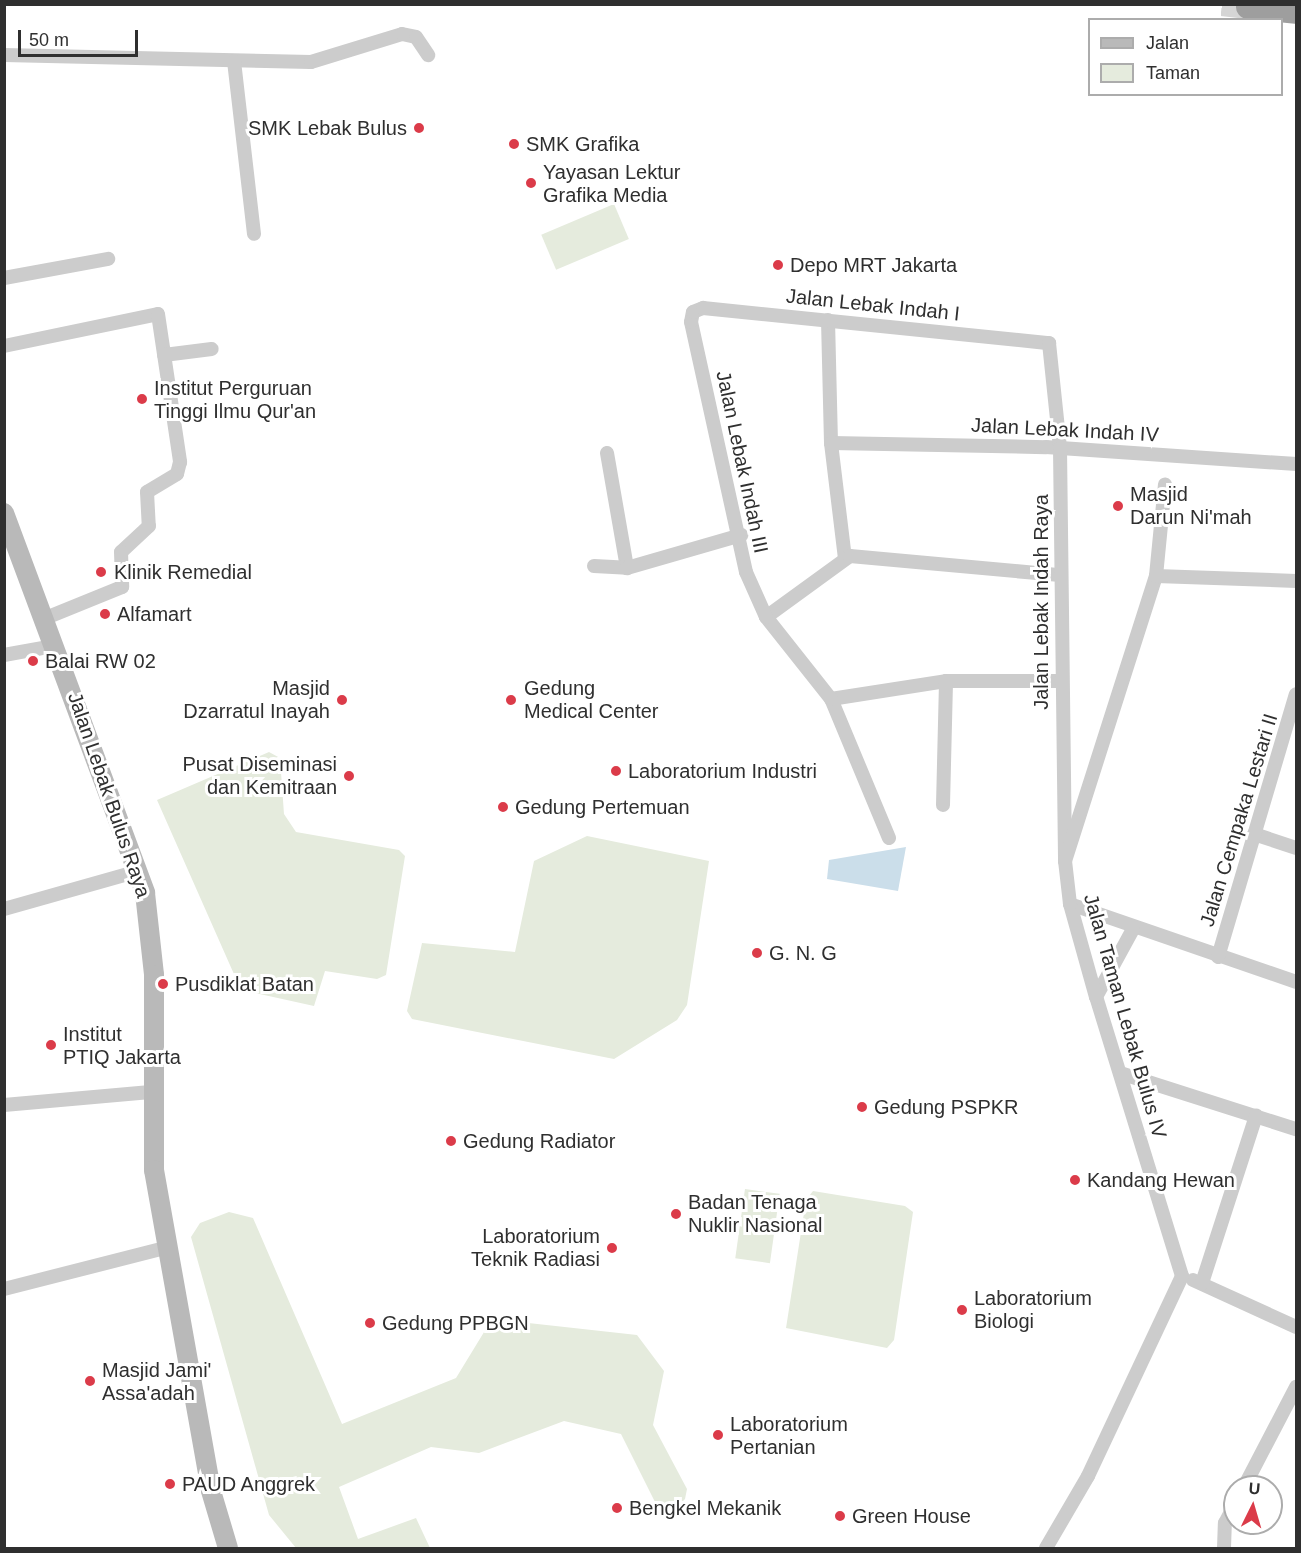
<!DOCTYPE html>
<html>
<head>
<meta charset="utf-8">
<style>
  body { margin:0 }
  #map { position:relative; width:1301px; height:1553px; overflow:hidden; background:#fff; font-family:Arial,sans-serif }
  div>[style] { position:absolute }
  .green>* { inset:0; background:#e5ebdd; transform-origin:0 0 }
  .water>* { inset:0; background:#cbdeea }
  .trunk-tunnel>* { height:24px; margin-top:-12px; transform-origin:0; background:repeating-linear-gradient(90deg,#d5d5d5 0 24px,transparent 0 36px) }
  .minor>* { height:14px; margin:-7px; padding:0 7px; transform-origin:7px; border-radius:7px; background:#ccc }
  .secondary>* { height:20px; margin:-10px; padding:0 10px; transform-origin:10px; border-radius:10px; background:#b9b9b9 }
  .trunk>* { height:24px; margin:-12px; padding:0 12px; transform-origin:12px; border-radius:12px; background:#9e9e9e }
  .dots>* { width:16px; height:16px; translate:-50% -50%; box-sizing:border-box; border:3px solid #fff; border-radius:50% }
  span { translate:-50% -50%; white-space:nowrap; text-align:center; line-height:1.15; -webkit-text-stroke:6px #fff; paint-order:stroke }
  .poi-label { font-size:20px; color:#2f2f2f }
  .right { translate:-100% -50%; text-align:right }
  .left { translate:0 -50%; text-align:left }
  .street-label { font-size:20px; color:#2f2f2f }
  .frame { position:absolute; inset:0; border:6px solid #2f2f2f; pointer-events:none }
  .legend { position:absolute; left:1088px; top:18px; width:195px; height:78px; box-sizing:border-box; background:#fff; border:2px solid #acacac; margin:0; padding:8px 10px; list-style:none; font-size:18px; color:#2f2f2f }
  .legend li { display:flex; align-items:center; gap:12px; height:30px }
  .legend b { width:30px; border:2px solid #acacac }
  .north { position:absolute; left:1223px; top:1475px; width:60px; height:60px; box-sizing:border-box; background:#fff; border:2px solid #acacac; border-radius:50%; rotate:5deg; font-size:16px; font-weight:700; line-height:24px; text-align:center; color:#2f2f2f }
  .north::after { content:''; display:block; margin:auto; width:21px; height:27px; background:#db3b49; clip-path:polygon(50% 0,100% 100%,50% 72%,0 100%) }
  .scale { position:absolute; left:18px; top:30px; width:120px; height:27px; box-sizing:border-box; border:3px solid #2f2f2f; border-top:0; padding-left:8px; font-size:18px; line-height:21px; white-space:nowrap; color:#2f2f2f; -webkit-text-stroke:4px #fff; paint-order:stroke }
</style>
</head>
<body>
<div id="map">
  <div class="green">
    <div style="left:614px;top:204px;width:38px;height:79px;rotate:67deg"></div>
    <div style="clip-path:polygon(269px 752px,280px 758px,284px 814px,296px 832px,399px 850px,405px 856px,386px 975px,377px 979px,325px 971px,314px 1006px,241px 990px,157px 800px)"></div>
    <div style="clip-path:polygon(587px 836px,709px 861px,687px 1005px,677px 1020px,614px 1059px,412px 1019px,407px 1011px,422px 943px,515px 952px,534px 861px)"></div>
    <div style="left:745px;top:1189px;width:35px;height:70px;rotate:8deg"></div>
    <div style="clip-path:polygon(813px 1191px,905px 1206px,913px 1212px,894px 1340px,887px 1348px,786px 1328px,806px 1200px)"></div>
    <div style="clip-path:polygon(229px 1212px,253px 1218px,342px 1424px,456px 1378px,492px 1319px,637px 1335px,664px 1371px,653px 1425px,687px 1489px,685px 1499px,678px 1506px,658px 1508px,621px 1434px,564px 1421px,479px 1453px,431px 1447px,339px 1487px,358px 1539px,416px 1518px,430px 1548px,296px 1548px,269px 1515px,191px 1237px,200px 1223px)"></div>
  </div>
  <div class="water">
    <div style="clip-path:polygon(906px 847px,898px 891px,827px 879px,829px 860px)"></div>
  </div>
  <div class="trunk-tunnel">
    <div style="left:1222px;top:4px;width:26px;rotate:7deg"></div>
  </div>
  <div class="minor">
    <div style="left:4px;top:55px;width:307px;rotate:1.3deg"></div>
    <div style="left:311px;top:62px;width:95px;rotate:-17.1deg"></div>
    <div style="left:402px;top:34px;width:14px;rotate:12deg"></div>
    <div style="left:416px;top:37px;width:22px;rotate:56deg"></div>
    <div style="left:234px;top:61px;width:174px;rotate:83.4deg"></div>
    <div style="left:4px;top:278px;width:106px;rotate:-10.4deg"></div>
    <div style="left:828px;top:320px;width:123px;rotate:88.6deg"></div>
    <div style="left:831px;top:443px;width:116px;rotate:83.1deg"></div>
    <div style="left:4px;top:346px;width:157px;rotate:-11.7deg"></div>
    <div style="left:158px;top:314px;width:150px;rotate:81.5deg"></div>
    <div style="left:180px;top:462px;width:12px;rotate:104deg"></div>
    <div style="left:177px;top:474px;width:35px;rotate:149deg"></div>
    <div style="left:147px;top:492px;width:34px;rotate:87deg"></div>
    <div style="left:149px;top:526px;width:38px;rotate:137deg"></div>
    <div style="left:121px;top:552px;width:35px;rotate:88deg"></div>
    <div style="left:122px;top:587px;width:85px;rotate:157.9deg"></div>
    <div style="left:164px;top:355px;width:48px;rotate:-7.1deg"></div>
    <div style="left:831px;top:443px;width:215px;rotate:1.1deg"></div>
    <div style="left:1046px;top:447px;width:251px;rotate:3.9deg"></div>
    <div style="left:607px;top:453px;width:117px;rotate:80.1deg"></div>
    <div style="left:594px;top:566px;width:33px;rotate:3deg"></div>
    <div style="left:627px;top:568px;width:119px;rotate:-16.1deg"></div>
    <div style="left:1156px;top:576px;width:92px;rotate:-84.4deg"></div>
    <div style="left:766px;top:617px;width:104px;rotate:-36deg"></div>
    <div style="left:850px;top:556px;width:211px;rotate:5.2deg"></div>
    <div style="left:4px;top:655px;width:51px;rotate:-10.2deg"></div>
    <div style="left:831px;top:699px;width:116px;rotate:-8.9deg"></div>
    <div style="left:946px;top:681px;width:114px"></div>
    <div style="left:943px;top:805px;width:124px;rotate:-88.6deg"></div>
    <div style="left:1254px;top:834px;width:44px;rotate:18.4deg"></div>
    <div style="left:889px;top:838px;width:151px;rotate:-112.6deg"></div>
    <div style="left:831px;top:699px;width:105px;rotate:-128.4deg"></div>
    <div style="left:766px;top:617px;width:49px;rotate:-114deg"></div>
    <div style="left:746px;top:572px;width:256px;rotate:-102.4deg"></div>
    <div style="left:691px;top:322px;width:10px;rotate:-79deg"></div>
    <div style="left:693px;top:312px;width:11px;rotate:-22deg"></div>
    <div style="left:703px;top:308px;width:348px;rotate:5.8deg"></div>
    <div style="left:1049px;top:343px;width:106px;rotate:84deg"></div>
    <div style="left:1060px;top:448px;width:413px;rotate:89.3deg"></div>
    <div style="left:1070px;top:904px;width:239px;rotate:19deg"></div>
    <div style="left:4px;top:909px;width:139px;rotate:-15.8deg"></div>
    <div style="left:1218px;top:957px;width:274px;rotate:-73.5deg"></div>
    <div style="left:1096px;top:997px;width:77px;rotate:-61.4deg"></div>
    <div style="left:1120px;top:1073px;width:185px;rotate:17.7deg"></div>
    <div style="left:4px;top:1105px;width:147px;rotate:-5.1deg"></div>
    <div style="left:1193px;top:1280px;width:113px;rotate:24.5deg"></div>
    <div style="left:1202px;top:1283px;width:176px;rotate:-72.1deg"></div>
    <div style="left:4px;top:1289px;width:170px;rotate:-14.3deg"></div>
    <div style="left:1244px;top:1487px;width:113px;rotate:-62.5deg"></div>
    <div style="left:1046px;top:1548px;width:83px;rotate:-59.7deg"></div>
    <div style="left:1088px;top:1476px;width:221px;rotate:-64.8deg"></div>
    <div style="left:1182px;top:1276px;width:292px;rotate:-107.1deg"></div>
    <div style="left:1096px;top:997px;width:97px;rotate:-105.6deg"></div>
    <div style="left:1070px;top:904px;width:43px;rotate:-96.6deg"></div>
    <div style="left:1065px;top:861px;width:299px;rotate:-72.3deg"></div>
    <div style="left:1156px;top:576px;width:140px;rotate:2deg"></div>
    <div style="left:1224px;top:1548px;width:25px;rotate:-88deg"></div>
    <div style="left:1225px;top:1523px;width:21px;rotate:-62deg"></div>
  </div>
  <div class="secondary">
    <div style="left:4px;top:513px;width:405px;rotate:69.6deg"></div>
    <div style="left:145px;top:893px;width:82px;rotate:83.7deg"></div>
    <div style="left:154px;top:975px;width:195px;rotate:90deg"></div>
    <div style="left:154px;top:1170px;width:326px;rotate:79.9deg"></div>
    <div style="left:211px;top:1491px;width:59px;rotate:73.4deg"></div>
  </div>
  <div class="trunk">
    <div style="left:1248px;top:7px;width:48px;rotate:5.9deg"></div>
  </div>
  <div class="dots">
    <div style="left:419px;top:128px;background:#db3b49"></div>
    <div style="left:514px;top:144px;background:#db3b49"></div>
    <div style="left:531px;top:183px;background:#db3b49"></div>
    <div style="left:778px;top:265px;background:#db3b49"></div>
    <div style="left:142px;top:399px;background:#db3b49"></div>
    <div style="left:1118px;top:506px;background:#db3b49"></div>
    <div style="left:101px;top:572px;background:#db3b49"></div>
    <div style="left:105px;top:614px;background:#db3b49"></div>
    <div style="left:33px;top:661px;background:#db3b49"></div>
    <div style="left:342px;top:700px;background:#db3b49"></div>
    <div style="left:511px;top:700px;background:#db3b49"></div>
    <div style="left:616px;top:771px;background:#db3b49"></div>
    <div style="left:349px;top:776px;background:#db3b49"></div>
    <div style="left:503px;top:807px;background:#db3b49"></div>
    <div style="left:757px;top:953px;background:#db3b49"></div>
    <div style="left:163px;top:984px;background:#db3b49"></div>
    <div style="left:51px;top:1045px;background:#db3b49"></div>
    <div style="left:862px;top:1107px;background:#db3b49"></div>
    <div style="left:451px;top:1141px;background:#db3b49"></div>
    <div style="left:1075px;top:1180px;background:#db3b49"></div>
    <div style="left:676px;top:1214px;background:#db3b49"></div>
    <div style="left:612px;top:1248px;background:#db3b49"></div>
    <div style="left:962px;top:1310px;background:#db3b49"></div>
    <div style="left:370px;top:1323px;background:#db3b49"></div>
    <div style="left:90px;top:1381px;background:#db3b49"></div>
    <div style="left:718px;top:1435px;background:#db3b49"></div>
    <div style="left:170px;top:1484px;background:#db3b49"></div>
    <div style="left:617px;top:1508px;background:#db3b49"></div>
    <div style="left:840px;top:1516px;background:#db3b49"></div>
  </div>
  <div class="poi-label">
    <span class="right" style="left:407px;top:128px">SMK Lebak Bulus</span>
    <span class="left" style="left:526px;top:144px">SMK Grafika</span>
    <span class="left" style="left:543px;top:184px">Yayasan Lektur<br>Grafika Media</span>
    <span class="left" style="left:790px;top:265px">Depo MRT Jakarta</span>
    <span class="left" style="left:154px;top:400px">Institut Perguruan<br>Tinggi Ilmu Qur'an</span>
    <span class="left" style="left:1130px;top:506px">Masjid<br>Darun Ni'mah</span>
    <span class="left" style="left:114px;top:572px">Klinik Remedial</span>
    <span class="left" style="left:117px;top:614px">Alfamart</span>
    <span class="left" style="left:45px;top:661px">Balai RW 02</span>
    <span class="right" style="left:330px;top:700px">Masjid<br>Dzarratul Inayah</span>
    <span class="left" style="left:524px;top:700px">Gedung<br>Medical Center</span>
    <span class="right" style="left:337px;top:776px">Pusat Diseminasi<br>dan Kemitraan</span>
    <span class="left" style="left:628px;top:771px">Laboratorium Industri</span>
    <span class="left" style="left:515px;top:807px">Gedung Pertemuan</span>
    <span class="left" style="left:769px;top:953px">G. N. G</span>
    <span class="left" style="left:175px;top:984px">Pusdiklat Batan</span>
    <span class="left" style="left:63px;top:1046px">Institut<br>PTIQ Jakarta</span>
    <span class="left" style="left:874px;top:1107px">Gedung PSPKR</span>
    <span class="left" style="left:463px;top:1141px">Gedung Radiator</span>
    <span class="left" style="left:1087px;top:1180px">Kandang Hewan</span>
    <span class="left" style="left:688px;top:1214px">Badan Tenaga<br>Nuklir Nasional</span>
    <span class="right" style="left:600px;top:1248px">Laboratorium<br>Teknik Radiasi</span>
    <span class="left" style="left:974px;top:1310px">Laboratorium<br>Biologi</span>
    <span class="left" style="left:382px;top:1323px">Gedung PPBGN</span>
    <span class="left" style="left:102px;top:1382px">Masjid Jami'<br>Assa'adah</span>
    <span class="left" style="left:730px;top:1436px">Laboratorium<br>Pertanian</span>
    <span class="left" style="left:182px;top:1484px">PAUD Anggrek</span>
    <span class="left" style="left:629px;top:1508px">Bengkel Mekanik</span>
    <span class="left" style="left:852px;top:1516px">Green House</span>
  </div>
  <div class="street-label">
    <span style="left:873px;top:305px;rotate:6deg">Jalan Lebak Indah I</span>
    <span style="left:1065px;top:430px;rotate:3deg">Jalan Lebak Indah IV</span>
    <span style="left:742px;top:462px;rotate:78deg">Jalan Lebak Indah III</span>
    <span style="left:1041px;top:602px;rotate:-90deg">Jalan Lebak Indah Raya</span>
    <span style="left:109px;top:795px;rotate:71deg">Jalan Lebak Bulus Raya</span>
    <span style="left:1239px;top:820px;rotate:-73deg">Jalan Cempaka Lestari II</span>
    <span style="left:1125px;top:1016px;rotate:74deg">Jalan Taman Lebak Bulus IV</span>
  </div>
  <div class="frame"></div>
  <ul class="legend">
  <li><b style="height:8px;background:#b9b9b9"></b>Jalan</li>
  <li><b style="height:16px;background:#e5ebdd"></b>Taman</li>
  </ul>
  <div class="north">U</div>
  <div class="scale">50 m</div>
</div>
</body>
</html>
